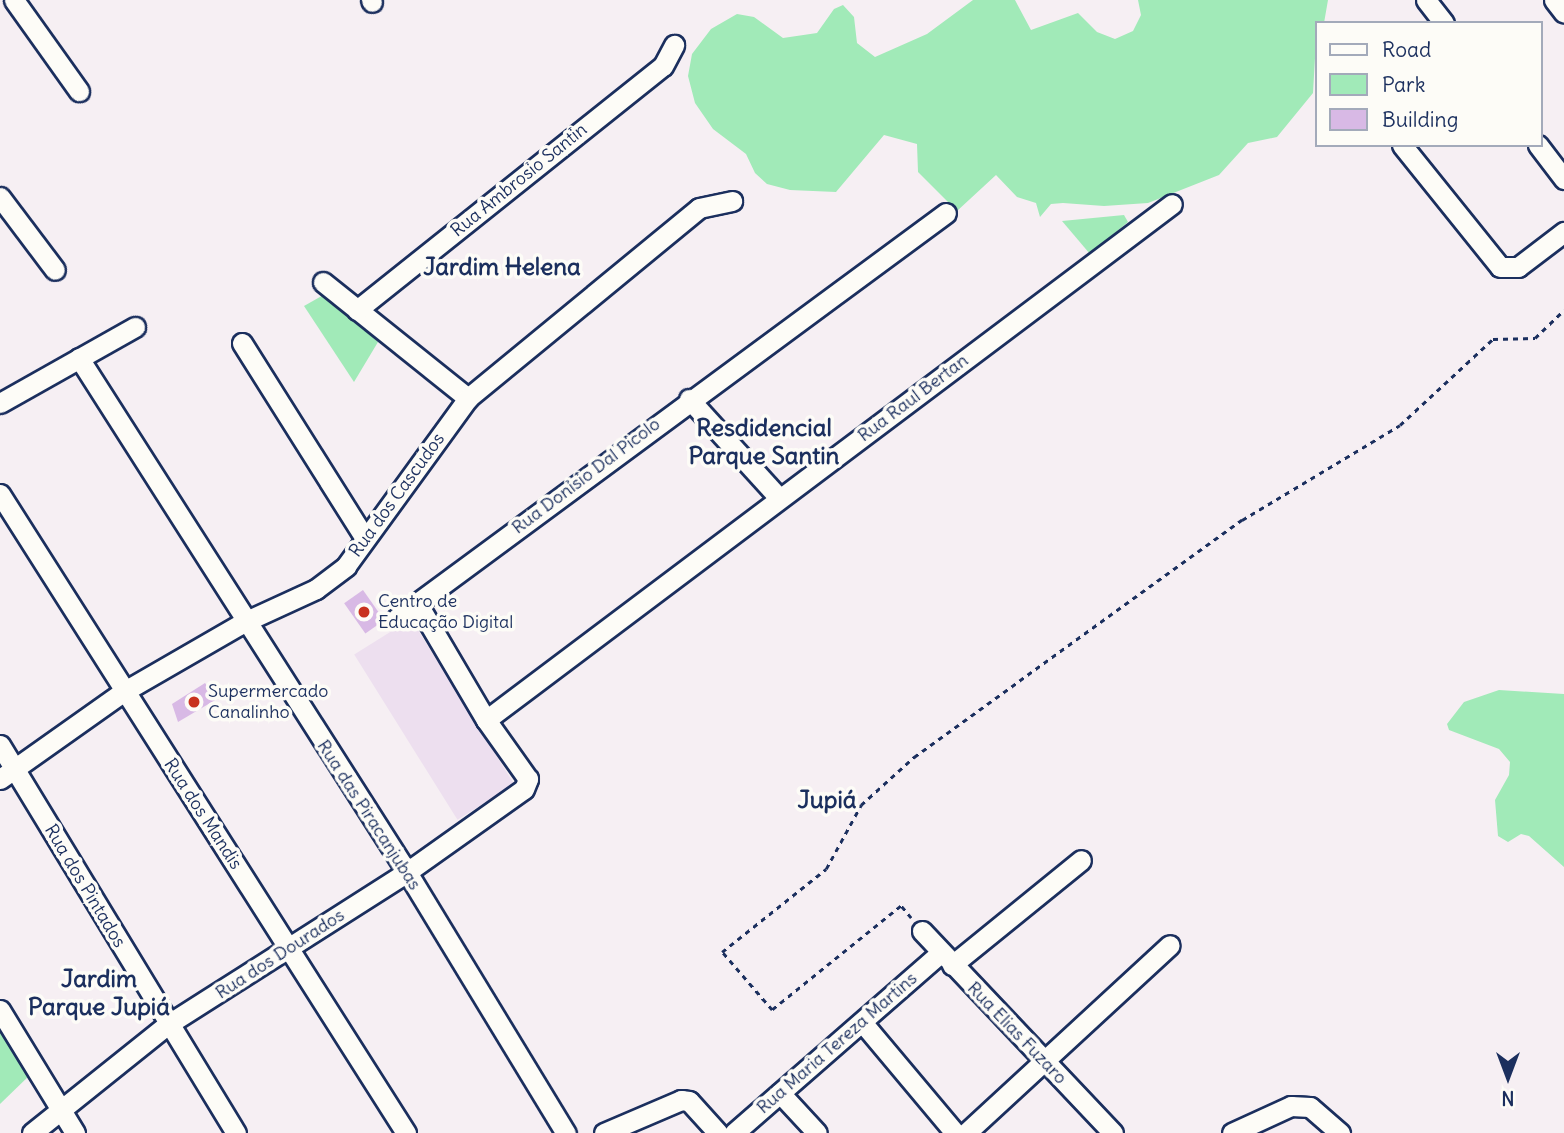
<!DOCTYPE html>
<html>
<head>
<meta charset="utf-8">
<style>
  body { margin:0 }
  #map { position:relative; width:1564px; height:1133px; overflow:hidden; background:#f6eff3; font-family:Delius,sans-serif }
  div>[style] { position:absolute }
  .built>* { inset:0; background:#eddfef; transform-origin:0 0 }
  .green>* { inset:0; background:#a1eab8 }
  .building>* { inset:0; background:#d8b9e5; transform-origin:0 0 }
  .path>* { height:2.5px; margin-top:-1.25px; transform-origin:0; background:repeating-linear-gradient(90deg,#1b2f5e 0 5px,transparent 0 10px) }
  .roads { filter:drop-shadow(2px 0 #1b2f5e) drop-shadow(-2px 0 #1b2f5e) drop-shadow(0 2px #1b2f5e) drop-shadow(0 -2px #1b2f5e) }
  .minor>* { height:19px; margin:-9.5px; padding:0 9.5px; transform-origin:9.5px; border-radius:9.5px; background:#fdfcf7 }
  .dots>* { width:19px; height:19px; translate:-50% -50%; box-sizing:border-box; border:4px solid #fdfcf7; border-radius:50% }
  span { translate:-50% -50%; white-space:nowrap; text-align:center; line-height:1.15; -webkit-text-stroke:7px #fdfcf7; paint-order:stroke }
  .street-label { font-size:18px; color:#1b2f5e }
  .poi-label { font-size:18px; color:#1b2f5e }
  .left { translate:0 -50%; text-align:left }
  .district-label { font-size:24px; color:#1b2f5e; font-weight:700 }
  .legend { position:absolute; left:1315px; top:21px; width:228px; height:126px; box-sizing:border-box; background:#fdfcf7; border:2px solid #a3aaba; margin:0; padding:9px 12px; list-style:none; font-size:21px; color:#1b2f5e }
  .legend li { display:flex; align-items:center; gap:14px; height:35px }
  .legend b { width:35px; border:2px solid #a3aaba }
  .north { position:absolute; left:1473px; top:1042px; width:70px; height:70px; -webkit-text-stroke:5px #fdfcf7; paint-order:stroke; rotate:180deg; font-size:19px; font-weight:700; line-height:28px; text-align:center; color:#1b2f5e }
  .north::after { content:''; display:block; margin:auto; width:24px; height:32px; background:#1b2f5e; clip-path:polygon(50% 0,100% 100%,50% 72%,0 100%) }
</style>
</head>
<body>
<div id="map">
  <div class="built">
    <div style="left:411px;top:619px;width:195px;height:67px;rotate:58deg"></div>
  </div>
  <div class="green">
    <div style="clip-path:polygon(973px 0,1015px 0,1031px 30px,1078px 13px,1097px 32px,1115px 39px,1133px 31px,1141px 15px,1138px 0,1328px 0,1324px 23px,1317px 23px,1313px 93px,1277px 137px,1248px 143px,1219px 175px,1148px 203px,1104px 206px,1063px 203px,1051px 204px,1040px 217px,1036px 203px,1017px 197px,996px 175px,957px 211px,918px 172px,917px 144px,884px 135px,836px 192px,790px 190px,767px 184px,755px 173px,746px 154px,713px 129px,695px 103px,688px 76px,692px 54px,711px 29px,737px 14px,754px 17px,783px 38px,817px 33px,834px 9px,843px 5px,854px 17px,857px 43px,875px 57px,927px 34px)"></div>
    <div style="clip-path:polygon(1124px 215px,1128px 222px,1090px 254px,1062px 221px)"></div>
    <div style="clip-path:polygon(327px 293px,378px 342px,354px 382px,304px 306px)"></div>
    <div style="clip-path:polygon(1499px 690px,1564px 694px,1564px 867px,1529px 836px,1521px 834px,1508px 842px,1498px 836px,1495px 800px,1509px 775px,1510px 762px,1499px 749px,1449px 730px,1447px 724px,1464px 702px)"></div>
    <div style="clip-path:polygon(0 1024px,32px 1073px,0 1104px)"></div>
  </div>
  <div class="building">
    <div style="left:363px;top:590px;width:37px;height:23px;rotate:55deg"></div>
    <div style="clip-path:polygon(205px 683px,217px 699px,178px 722px,172px 704px)"></div>
  </div>
  <div class="path">
    <div style="left:911px;top:918px;width:16px;rotate:-130deg"></div>
    <div style="left:901px;top:906px;width:166px;rotate:141.1deg"></div>
    <div style="left:772px;top:1010px;width:77px;rotate:-130.8deg"></div>
    <div style="left:722px;top:952px;width:133px;rotate:-38.6deg"></div>
    <div style="left:826px;top:869px;width:73px;rotate:-61.3deg"></div>
    <div style="left:861px;top:805px;width:72px;rotate:-42.2deg"></div>
    <div style="left:914px;top:757px;width:405px;rotate:-35.9deg"></div>
    <div style="left:1242px;top:520px;width:184px;rotate:-31deg"></div>
    <div style="left:1400px;top:425px;width:127px;rotate:-42.8deg"></div>
    <div style="left:1493px;top:339px;width:42px;rotate:-1.4deg"></div>
    <div style="left:1535px;top:338px;width:40px;rotate:-44deg"></div>
  </div>
  <div class="roads">
    <div class="minor">
      <div style="left:14px;top:0;width:112px;rotate:54.5deg"></div>
      <div style="left:371px;top:0;width:2px;rotate:63deg"></div>
      <div style="left:1426px;top:0;width:29px;rotate:52deg"></div>
      <div style="left:1554px;top:0;width:16px;rotate:52deg"></div>
      <div style="left:1402px;top:145px;width:156px;rotate:51.2deg"></div>
      <div style="left:1500px;top:267px;width:18px"></div>
      <div style="left:1518px;top:267px;width:58px;rotate:-37.3deg"></div>
      <div style="left:1538px;top:145px;width:43px;rotate:52.6deg"></div>
      <div style="left:0;top:197px;width:91px;rotate:53deg"></div>
      <div style="left:323px;top:282px;width:186px;rotate:38.7deg"></div>
      <div style="left:357px;top:310px;width:391px;rotate:-38.6deg"></div>
      <div style="left:663px;top:66px;width:24px;rotate:-62deg"></div>
      <div style="left:242px;top:343px;width:231px;rotate:57.8deg"></div>
      <div style="left:79px;top:358px;width:610px;rotate:57.46deg"></div>
      <div style="left:407px;top:872px;width:306px;rotate:58.7deg"></div>
      <div style="left:689px;top:399px;width:134px;rotate:47.7deg"></div>
      <div style="left:0;top:403px;width:155px;rotate:-29.4deg"></div>
      <div style="left:0;top:494px;width:757px;rotate:57.57deg"></div>
      <div style="left:397px;top:618px;width:682px;rotate:-36.42deg"></div>
      <div style="left:486px;top:720px;width:858px;rotate:-36.95deg"></div>
      <div style="left:0;top:745px;width:454px;rotate:58.7deg"></div>
      <div style="left:0;top:779px;width:151px;rotate:-35.3deg"></div>
      <div style="left:123px;top:692px;width:140px;rotate:-30deg"></div>
      <div style="left:244px;top:622px;width:79px;rotate:-24.6deg"></div>
      <div style="left:316px;top:589px;width:38px;rotate:-37deg"></div>
      <div style="left:346px;top:566px;width:208px;rotate:-54deg"></div>
      <div style="left:468px;top:398px;width:299px;rotate:-39.4deg"></div>
      <div style="left:699px;top:208px;width:34px;rotate:-12deg"></div>
      <div style="left:922px;top:931px;width:278px;rotate:46.6deg"></div>
      <div style="left:952px;top:965px;width:166px;rotate:-39.1deg"></div>
      <div style="left:0;top:1010px;width:144px;rotate:58.6deg"></div>
      <div style="left:862px;top:1022px;width:145px;rotate:50deg"></div>
      <div style="left:780px;top:1093px;width:54px;rotate:47.2deg"></div>
      <div style="left:32px;top:1133px;width:173px;rotate:-38.7deg"></div>
      <div style="left:167px;top:1025px;width:285px;rotate:-32.5deg"></div>
      <div style="left:407px;top:872px;width:143px;rotate:-35.4deg"></div>
      <div style="left:524px;top:789px;width:11px;rotate:-68deg"></div>
      <div style="left:528px;top:779px;width:72px;rotate:-125.4deg"></div>
      <div style="left:486px;top:720px;width:136px;rotate:-120.5deg"></div>
      <div style="left:604px;top:1133px;width:84px;rotate:-23.2deg"></div>
      <div style="left:681px;top:1100px;width:8px;rotate:7deg"></div>
      <div style="left:689px;top:1101px;width:43px;rotate:47.8deg"></div>
      <div style="left:734px;top:1133px;width:274px;rotate:-41.1deg"></div>
      <div style="left:966px;top:1133px;width:277px;rotate:-42.7deg"></div>
      <div style="left:1232px;top:1133px;width:65px;rotate:-24.6deg"></div>
      <div style="left:1291px;top:1106px;width:19px;rotate:3deg"></div>
      <div style="left:1310px;top:1107px;width:40px;rotate:41deg"></div>
    </div>
  </div>
  <div class="dots">
    <div style="left:364px;top:612px;background:#c8321e"></div>
    <div style="left:194px;top:702px;background:#c8321e"></div>
  </div>
  <div class="street-label">
    <span style="left:519px;top:180px;rotate:-39deg">Rua Ambrosio Santin</span>
    <span style="left:913px;top:398px;rotate:-37deg">Rua Raul Bertan</span>
    <span style="left:586px;top:476px;rotate:-37deg">Rua Donísio Dal Picolo</span>
    <span style="left:397px;top:495px;rotate:-54deg">Rua dos Cascudos</span>
    <span style="left:203px;top:814px;rotate:57deg">Rua dos Mandis</span>
    <span style="left:369px;top:815px;rotate:57deg">Rua das Piracanjubas</span>
    <span style="left:85px;top:886px;rotate:59deg">Rua dos Pintados</span>
    <span style="left:280px;top:954px;rotate:-33deg">Rua dos Dourados</span>
    <span style="left:1017px;top:1033px;rotate:46deg">Rua Elias Fuzaro</span>
    <span style="left:837px;top:1043px;rotate:-41deg">Rua Maria Tereza Martins</span>
  </div>
  <div class="poi-label">
    <span class="left" style="left:378px;top:612px">Centro de<br>Educação Digital</span>
    <span class="left" style="left:208px;top:702px">Supermercado<br>Canalinho</span>
  </div>
  <div class="district-label">
    <span style="left:502px;top:267px">Jardim Helena</span>
    <span style="left:764px;top:442px">Resdidencial<br>Parque Santin</span>
    <span style="left:827px;top:800px">Jupiá</span>
    <span style="left:99px;top:993px">Jardim<br>Parque Jupiá</span>
  </div>
  <ul class="legend">
  <li><b style="height:9px;background:#fdfcf7"></b>Road</li>
  <li><b style="height:19px;background:#a1eab8"></b>Park</li>
  <li><b style="height:19px;background:#d8b9e5"></b>Building</li>
  </ul>
  <div class="north">N</div>
</div>
</body>
</html>
